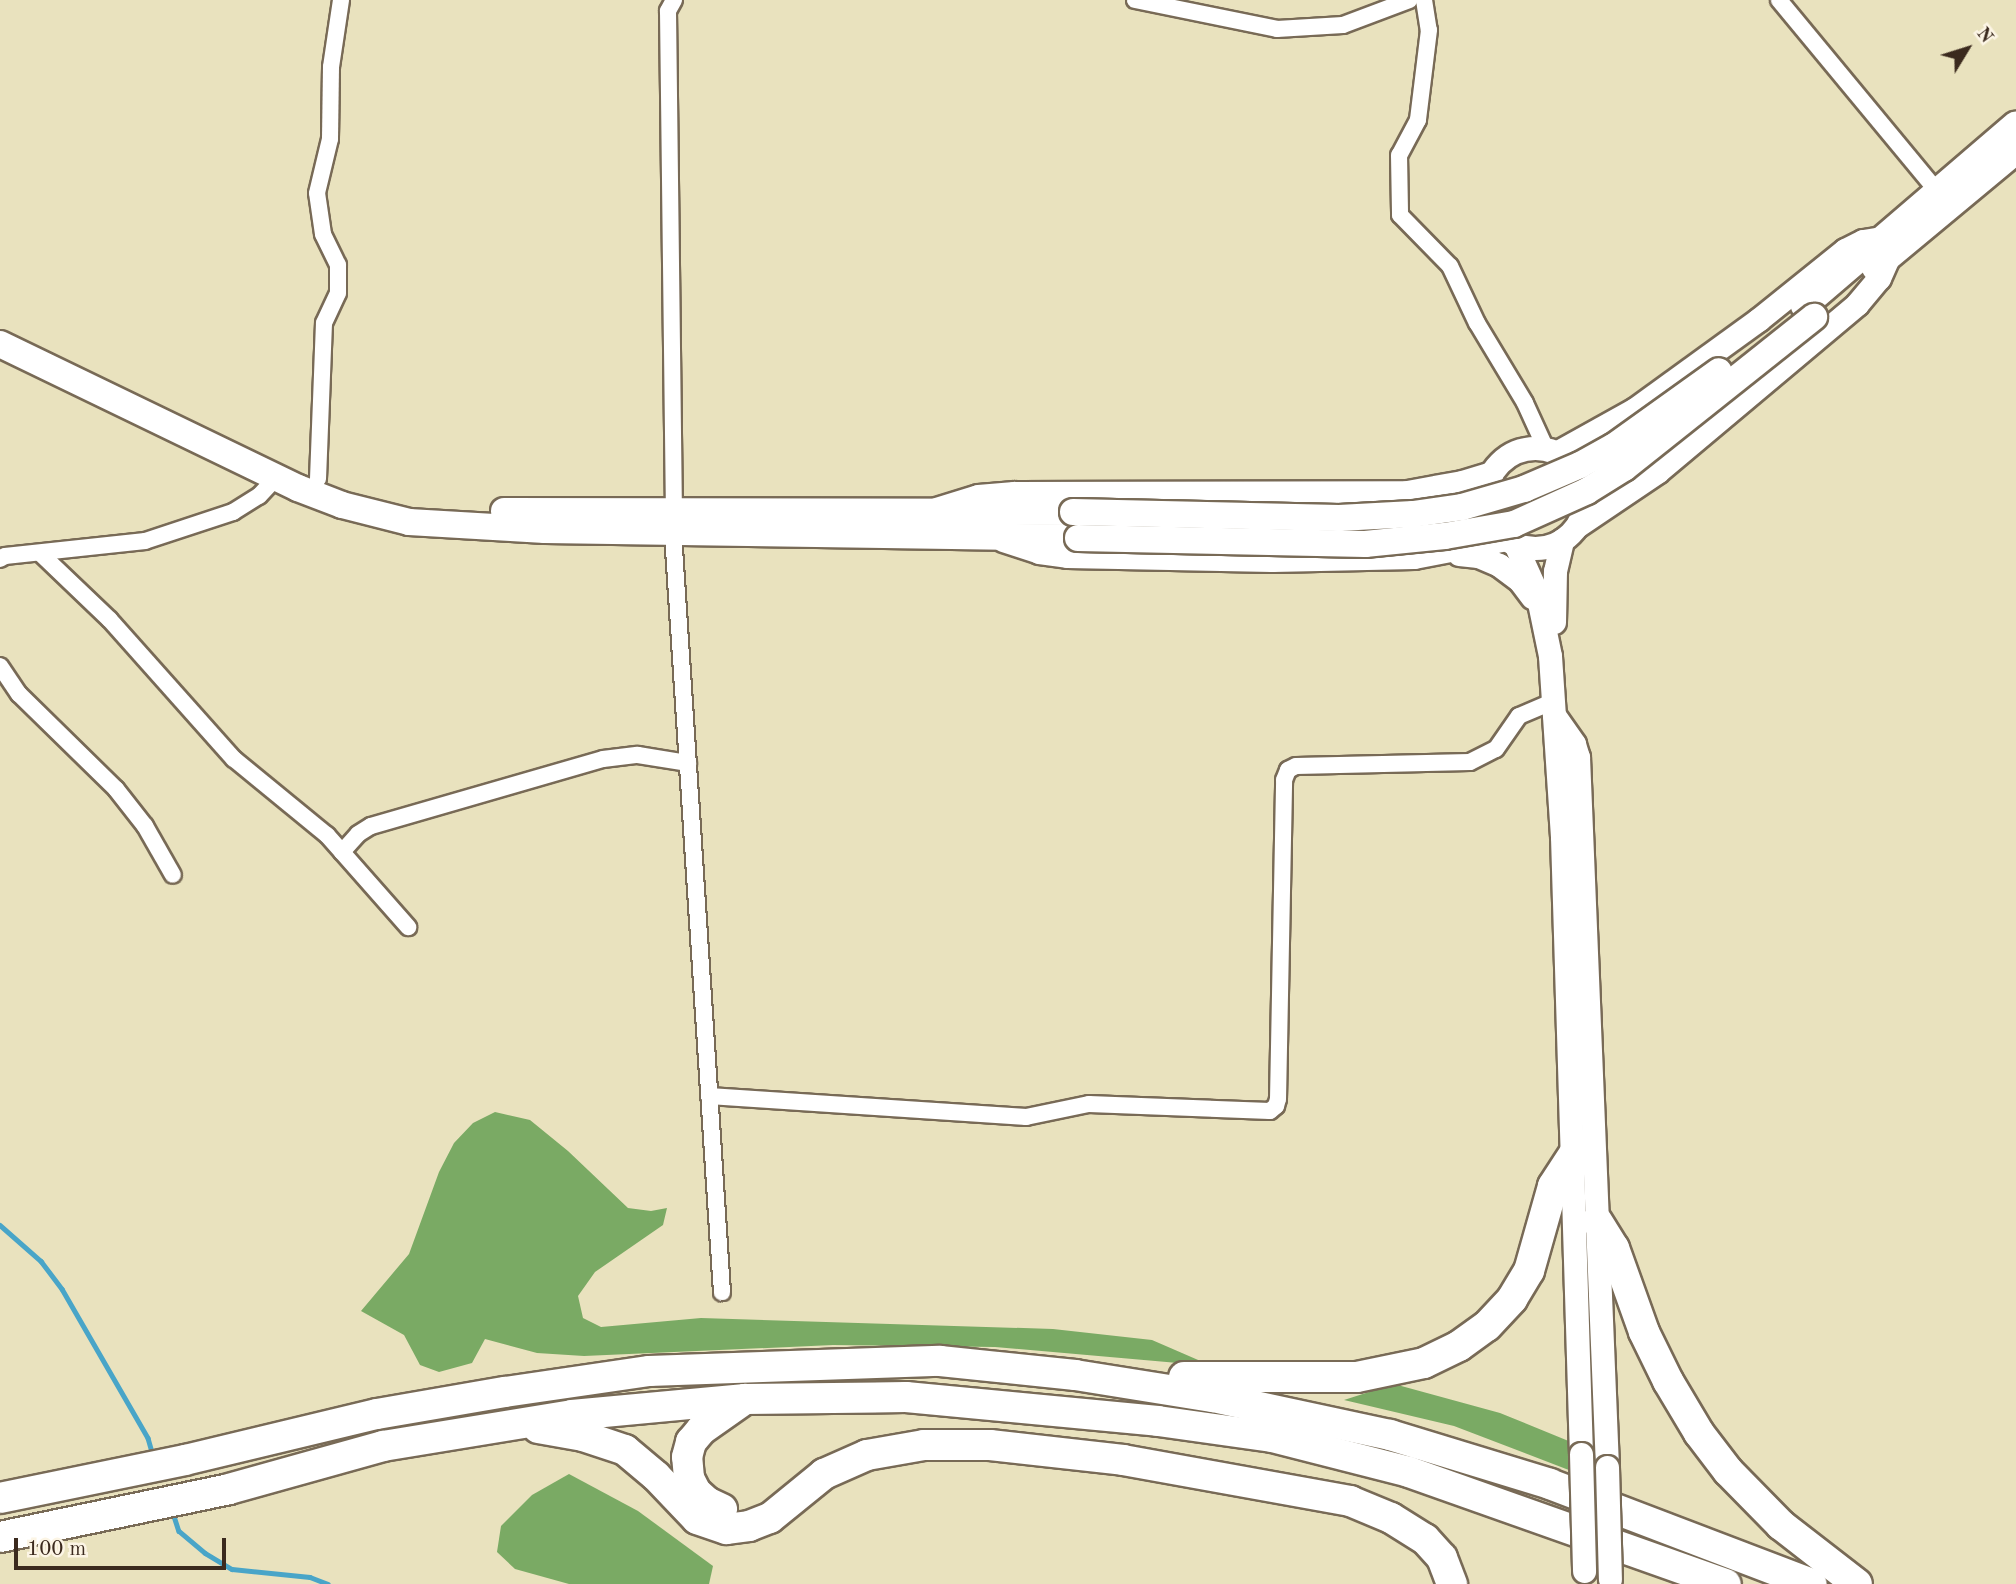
<!DOCTYPE html>
<html>
<head>
<meta charset="utf-8">
<style>
  body { margin:0 }
  #map { position:relative; width:2016px; height:1584px; overflow:hidden; background:#e9e2be; font-family:"Old Standard TT",serif }
  div>[style] { position:absolute }
  .forest>* { inset:0; background:#7aaa64 }
  .stream>* { height:4.5px; margin:-2.25px; padding:0 2.25px; transform-origin:2.25px; border-radius:2.25px; background:#49a5c8 }
  .roads { filter:drop-shadow(2px 0 #786a56) drop-shadow(-2px 0 #786a56) drop-shadow(0 2px #786a56) drop-shadow(0 -2px #786a56) }
  .minor>* { height:16px; margin:-8px; padding:0 8px; transform-origin:8px; border-radius:8px; background:#fff }
  .secondary>* { height:23px; margin:-11.5px; padding:0 11.5px; transform-origin:11.5px; border-radius:11.5px; background:#fff }
  .secondary>.ring { margin:-11.5px; padding:0; box-sizing:content-box; background:none; border:23px solid #fff; border-radius:50% }
  .trunk>* { height:26px; margin:-13px; padding:0 13px; transform-origin:13px; border-radius:13px; background:#fff }
  .motorway>* { height:30px; margin:-15px; padding:0 15px; transform-origin:15px; border-radius:15px; background:#fff }
  .bridges { filter:drop-shadow(2px 0 #786a56) drop-shadow(-2px 0 #786a56) drop-shadow(0 2px #786a56) drop-shadow(0 -2px #786a56) }
  .secondary-bridge>* { height:23px; margin:-11.5px; padding:0 11.5px; transform-origin:11.5px; border-radius:11.5px; background:#fff }
  .trunk-bridge>* { height:26px; margin:-13px; padding:0 13px; transform-origin:13px; border-radius:13px; background:#fff }
  span { translate:-50% -50%; white-space:nowrap; text-align:center; line-height:1.15; -webkit-text-stroke:6px #fcf5e5; paint-order:stroke }
  .north { position:absolute; left:1932px; top:14px; width:70px; height:70px; -webkit-text-stroke:5px #fcf5e5; paint-order:stroke; rotate:52deg; font-size:19px; font-weight:700; line-height:28px; text-align:center; color:#3b2a1e }
  .north::after { content:''; display:block; margin:auto; width:24px; height:32px; background:#3b2a1e; clip-path:polygon(50% 0,100% 100%,50% 72%,0 100%) }
  .scale { position:absolute; left:14px; top:1538px; width:212px; height:32px; box-sizing:border-box; border:4px solid #3b2a1e; border-top:0; padding-left:9px; font-size:21px; line-height:24px; white-space:nowrap; color:#3b2a1e; -webkit-text-stroke:5px #fcf5e5; paint-order:stroke }
</style>
</head>
<body>
<div id="map">
  <div class="forest">
    <div style="clip-path:polygon(495px 1112px,530px 1120px,568px 1151px,628px 1208px,651px 1211px,667px 1208px,663px 1225px,595px 1272px,578px 1296px,583px 1318px,601px 1327px,701px 1318px,1053px 1329px,1152px 1340px,1212px 1366px,995px 1347px,833px 1345px,584px 1356px,537px 1353px,485px 1339px,472px 1363px,439px 1372px,420px 1365px,404px 1335px,361px 1311px,409px 1254px,439px 1172px,454px 1143px,473px 1123px)"></div>
    <div style="clip-path:polygon(1394px 1384px,1500px 1413px,1571px 1442px,1574px 1472px,1454px 1426px,1344px 1400px)"></div>
    <div style="clip-path:polygon(569px 1474px,638px 1511px,713px 1566px,709px 1584px,569px 1584px,515px 1569px,497px 1552px,501px 1526px,532px 1495px)"></div>
  </div>
  <div class="stream">
    <div style="left:0;top:1225px;width:55px;rotate:41.3deg"></div>
    <div style="left:41px;top:1261px;width:35px;rotate:53deg"></div>
    <div style="left:62px;top:1289px;width:172px;rotate:60deg"></div>
    <div style="left:148px;top:1438px;width:18px;rotate:74deg"></div>
    <div style="left:172px;top:1510px;width:22px;rotate:72deg"></div>
    <div style="left:179px;top:1531px;width:34px;rotate:40deg"></div>
    <div style="left:205px;top:1553px;width:31px;rotate:31deg"></div>
    <div style="left:232px;top:1569px;width:78px;rotate:5.9deg"></div>
    <div style="left:310px;top:1577px;width:19px;rotate:21deg"></div>
  </div>
  <div class="roads">
    <div class="minor">
      <div style="left:674px;top:0;width:13px;rotate:119deg"></div>
      <div style="left:668px;top:11px;width:502px;rotate:89.32deg"></div>
      <div style="left:1135px;top:0;width:145px;rotate:11.5deg"></div>
      <div style="left:1277px;top:29px;width:66px;rotate:-3.5deg"></div>
      <div style="left:1343px;top:25px;width:71px;rotate:-20.7deg"></div>
      <div style="left:1424px;top:0;width:30px;rotate:81deg"></div>
      <div style="left:1429px;top:30px;width:91px;rotate:97deg"></div>
      <div style="left:1418px;top:120px;width:40px;rotate:118deg"></div>
      <div style="left:1399px;top:155px;width:60px;rotate:89deg"></div>
      <div style="left:1400px;top:215px;width:71px;rotate:45.6deg"></div>
      <div style="left:1450px;top:266px;width:63px;rotate:64.7deg"></div>
      <div style="left:1477px;top:323px;width:93px;rotate:59deg"></div>
      <div style="left:1525px;top:403px;width:51px;rotate:65.5deg"></div>
      <div style="left:1779px;top:0;width:248px;rotate:50.4deg"></div>
      <div style="left:318px;top:479px;width:156px;rotate:-87.8deg"></div>
      <div style="left:324px;top:323px;width:33px;rotate:-65deg"></div>
      <div style="left:338px;top:293px;width:28px;rotate:-90deg"></div>
      <div style="left:338px;top:265px;width:34px;rotate:-116deg"></div>
      <div style="left:323px;top:234px;width:41px;rotate:-98.3deg"></div>
      <div style="left:317px;top:193px;width:56px;rotate:-76.5deg"></div>
      <div style="left:330px;top:139px;width:72px;rotate:-89.2deg"></div>
      <div style="left:331px;top:67px;width:68px;rotate:-81.5deg"></div>
      <div style="left:673px;top:533px;width:761px;rotate:86.31deg"></div>
      <div style="left:41px;top:554px;width:95px;rotate:43.7deg"></div>
      <div style="left:110px;top:620px;width:186px;rotate:48.3deg"></div>
      <div style="left:234px;top:759px;width:120px;rotate:39.3deg"></div>
      <div style="left:327px;top:835px;width:123px;rotate:48.6deg"></div>
      <div style="left:0;top:559px;width:6px;rotate:-31deg"></div>
      <div style="left:5px;top:556px;width:141px;rotate:-6.1deg"></div>
      <div style="left:145px;top:541px;width:93px;rotate:-18.2deg"></div>
      <div style="left:233px;top:512px;width:31px;rotate:-32deg"></div>
      <div style="left:259px;top:496px;width:25px;rotate:-47deg"></div>
      <div style="left:0;top:666px;width:34px;rotate:56deg"></div>
      <div style="left:19px;top:694px;width:136px;rotate:44.4deg"></div>
      <div style="left:116px;top:789px;width:47px;rotate:51.9deg"></div>
      <div style="left:145px;top:826px;width:56px;rotate:60.3deg"></div>
      <div style="left:342px;top:852px;width:24px;rotate:-48deg"></div>
      <div style="left:358px;top:834px;width:15px;rotate:-32deg"></div>
      <div style="left:371px;top:826px;width:241px;rotate:-16.1deg"></div>
      <div style="left:603px;top:759px;width:35px;rotate:-7deg"></div>
      <div style="left:638px;top:755px;width:51px;rotate:9.1deg"></div>
      <div style="left:709px;top:1096px;width:318px;rotate:3.8deg"></div>
      <div style="left:1026px;top:1117px;width:64px;rotate:-11.7deg"></div>
      <div style="left:1089px;top:1104px;width:181px;rotate:2.2deg"></div>
      <div style="left:1270px;top:1111px;width:8px;rotate:-40deg"></div>
      <div style="left:1276px;top:1106px;width:7px;rotate:-74deg"></div>
      <div style="left:1278px;top:1099px;width:319px;rotate:-88.9deg"></div>
      <div style="left:1284px;top:780px;width:11px;rotate:-68deg"></div>
      <div style="left:1288px;top:770px;width:9px;rotate:-27deg"></div>
      <div style="left:1296px;top:766px;width:174px;rotate:-1.3deg"></div>
      <div style="left:1470px;top:762px;width:29px;rotate:-27deg"></div>
      <div style="left:1496px;top:749px;width:40px;rotate:-55.1deg"></div>
      <div style="left:1519px;top:716px;width:38px;rotate:-23deg"></div>
    </div>
    <div class="secondary">
      <div class="ring" style="left:1485px;top:448px;width:77px;height:77px"></div>
      <div style="left:1556px;top:453px;width:90px;rotate:-29.1deg"></div>
      <div style="left:1635px;top:409px;width:152px;rotate:-35.9deg"></div>
      <div style="left:1758px;top:320px;width:112px;rotate:-38.8deg"></div>
      <div style="left:1845px;top:250px;width:20px;rotate:-27deg"></div>
      <div style="left:1863px;top:241px;width:20px;rotate:-9deg"></div>
      <div style="left:936px;top:509px;width:44px;rotate:-17.2deg"></div>
      <div style="left:978px;top:496px;width:36px;rotate:-5deg"></div>
      <div style="left:1014px;top:493px;width:393px;rotate:-0.1deg"></div>
      <div style="left:1407px;top:492px;width:56px;rotate:-10.3deg"></div>
      <div style="left:1462px;top:482px;width:31px;rotate:-17deg"></div>
      <div style="left:1577px;top:526px;width:97px;rotate:-34deg"></div>
      <div style="left:1657px;top:472px;width:261px;rotate:-40deg"></div>
      <div style="left:1857px;top:304px;width:34px;rotate:-50deg"></div>
      <div style="left:1879px;top:278px;width:22px;rotate:-66deg"></div>
      <div style="left:1003px;top:540px;width:38px;rotate:18deg"></div>
      <div style="left:1039px;top:552px;width:28px;rotate:8deg"></div>
      <div style="left:1067px;top:556px;width:205px;rotate:1.1deg"></div>
      <div style="left:1272px;top:560px;width:142px;rotate:-1.2deg"></div>
      <div style="left:1414px;top:557px;width:95px;rotate:-11deg"></div>
      <div style="left:1515px;top:544px;width:54px;rotate:65.8deg"></div>
      <div style="left:1537px;top:593px;width:64px;rotate:78.3deg"></div>
      <div style="left:1550px;top:656px;width:181px;rotate:86.2deg"></div>
      <div style="left:1562px;top:837px;width:617px;rotate:88.24deg"></div>
      <div style="left:1459px;top:554px;width:19px;rotate:6deg"></div>
      <div style="left:1478px;top:556px;width:23px;rotate:23deg"></div>
      <div style="left:1499px;top:565px;width:26px;rotate:37deg"></div>
      <div style="left:1520px;top:581px;width:20px;rotate:53deg"></div>
      <div style="left:1554px;top:622px;width:51px;rotate:-88.9deg"></div>
      <div style="left:1555px;top:571px;width:32px;rotate:-77deg"></div>
      <div style="left:1554px;top:715px;width:35px;rotate:55deg"></div>
      <div style="left:1574px;top:744px;width:14px;rotate:73deg"></div>
      <div style="left:1578px;top:757px;width:711px;rotate:87.66deg"></div>
    </div>
    <div class="trunk">
      <div style="left:1875px;top:268px;width:183px;rotate:-39.7deg"></div>
      <div style="left:1804px;top:306px;width:279px;rotate:-40.6deg"></div>
      <div style="left:0;top:344px;width:331px;rotate:25.8deg"></div>
      <div style="left:298px;top:488px;width:47px;rotate:21.1deg"></div>
      <div style="left:342px;top:505px;width:69px;rotate:14.2deg"></div>
      <div style="left:409px;top:522px;width:136px;rotate:3.4deg"></div>
      <div style="left:545px;top:530px;width:533px;rotate:0.86deg"></div>
      <div style="left:504px;top:511px;width:569px;rotate:0.1deg"></div>
    </div>
    <div class="motorway">
      <div style="left:1597px;top:1221px;width:32px;rotate:58deg"></div>
      <div style="left:1614px;top:1248px;width:89px;rotate:70.3deg"></div>
      <div style="left:1644px;top:1332px;width:55px;rotate:63.9deg"></div>
      <div style="left:1668px;top:1381px;width:61px;rotate:59.2deg"></div>
      <div style="left:1699px;top:1433px;width:48px;rotate:52.7deg"></div>
      <div style="left:1728px;top:1471px;width:76px;rotate:45.5deg"></div>
      <div style="left:1781px;top:1525px;width:96px;rotate:37.8deg"></div>
      <div style="left:1184px;top:1377px;width:173px"></div>
      <div style="left:1357px;top:1377px;width:68px;rotate:-11.8deg"></div>
      <div style="left:1424px;top:1363px;width:39px;rotate:-26deg"></div>
      <div style="left:1459px;top:1346px;width:34px;rotate:-36deg"></div>
      <div style="left:1487px;top:1326px;width:37px;rotate:-47deg"></div>
      <div style="left:1512px;top:1299px;width:33px;rotate:-59deg"></div>
      <div style="left:1529px;top:1271px;width:88px;rotate:-74.2deg"></div>
      <div style="left:1553px;top:1186px;width:38px;rotate:-57deg"></div>
      <div style="left:538px;top:1428px;width:46px;rotate:10.1deg"></div>
      <div style="left:583px;top:1436px;width:44px;rotate:18.4deg"></div>
      <div style="left:625px;top:1450px;width:40px;rotate:40deg"></div>
      <div style="left:656px;top:1476px;width:59px;rotate:46.4deg"></div>
      <div style="left:697px;top:1519px;width:31px;rotate:19deg"></div>
      <div style="left:726px;top:1529px;width:23px;rotate:-7deg"></div>
      <div style="left:749px;top:1526px;width:22px;rotate:-21deg"></div>
      <div style="left:770px;top:1518px;width:70px;rotate:-39.2deg"></div>
      <div style="left:824px;top:1474px;width:47px;rotate:-23.8deg"></div>
      <div style="left:867px;top:1455px;width:58px;rotate:-10deg"></div>
      <div style="left:924px;top:1445px;width:66px"></div>
      <div style="left:990px;top:1445px;width:134px;rotate:6.4deg"></div>
      <div style="left:1123px;top:1460px;width:231px;rotate:10.2deg"></div>
      <div style="left:1350px;top:1501px;width:44px;rotate:22.5deg"></div>
      <div style="left:1391px;top:1518px;width:40px;rotate:32deg"></div>
      <div style="left:1425px;top:1539px;width:25px;rotate:48deg"></div>
      <div style="left:1442px;top:1558px;width:28px;rotate:69deg"></div>
      <div style="left:0;top:1498px;width:189px;rotate:-11.6deg"></div>
      <div style="left:185px;top:1460px;width:197px;rotate:-13.5deg"></div>
      <div style="left:377px;top:1414px;width:130px;rotate:-9.8deg"></div>
      <div style="left:505px;top:1392px;width:146px;rotate:-8.3deg"></div>
      <div style="left:649px;top:1371px;width:291px;rotate:-2deg"></div>
      <div style="left:940px;top:1361px;width:136px;rotate:5.9deg"></div>
      <div style="left:1075px;top:1375px;width:140px;rotate:9.1deg"></div>
      <div style="left:1213px;top:1397px;width:181px;rotate:12.1deg"></div>
      <div style="left:1390px;top:1435px;width:167px;rotate:17deg"></div>
      <div style="left:1550px;top:1484px;width:280px;rotate:20.9deg"></div>
      <div style="left:722px;top:1509px;width:17px;rotate:-155deg"></div>
      <div style="left:707px;top:1502px;width:15px;rotate:-138deg"></div>
      <div style="left:696px;top:1492px;width:16px;rotate:-117deg"></div>
      <div style="left:689px;top:1478px;width:21px;rotate:-95deg"></div>
      <div style="left:687px;top:1457px;width:16px;rotate:-75deg"></div>
      <div style="left:691px;top:1442px;width:16px;rotate:-50deg"></div>
      <div style="left:701px;top:1430px;width:54px;rotate:-35.2deg"></div>
      <div style="left:0;top:1537px;width:234px;rotate:-11.8deg"></div>
      <div style="left:229px;top:1489px;width:160px;rotate:-15.6deg"></div>
      <div style="left:383px;top:1446px;width:192px;rotate:-9.3deg"></div>
      <div style="left:572px;top:1415px;width:174px;rotate:-5.3deg"></div>
      <div style="left:745px;top:1399px;width:161px;rotate:-0.7deg"></div>
      <div style="left:906px;top:1397px;width:253px;rotate:5.4deg"></div>
      <div style="left:1158px;top:1421px;width:115px;rotate:8deg"></div>
      <div style="left:1272px;top:1437px;width:141px;rotate:14.3deg"></div>
      <div style="left:1409px;top:1472px;width:336px;rotate:19.5deg"></div>
    </div>
  </div>
  <div class="bridges">
    <div class="secondary-bridge">
      <div style="left:1581px;top:1454px;width:117px;rotate:88.5deg"></div>
      <div style="left:1607px;top:1467px;width:112px;rotate:88.5deg"></div>
    </div>
    <div class="trunk-bridge">
      <div style="left:1073px;top:512px;width:266px;rotate:1.3deg"></div>
      <div style="left:1339px;top:518px;width:74px;rotate:-3.1deg"></div>
      <div style="left:1413px;top:514px;width:49px;rotate:-8.1deg"></div>
      <div style="left:1462px;top:507px;width:65px;rotate:-16.2deg"></div>
      <div style="left:1524px;top:489px;width:61px;rotate:-23.2deg"></div>
      <div style="left:1580px;top:465px;width:38px;rotate:-29deg"></div>
      <div style="left:1613px;top:447px;width:130px;rotate:-35.6deg"></div>
      <div style="left:1078px;top:538px;width:287px;rotate:1.2deg"></div>
      <div style="left:1365px;top:544px;width:80px;rotate:-5.7deg"></div>
      <div style="left:1445px;top:536px;width:70px;rotate:-9.9deg"></div>
      <div style="left:1514px;top:524px;width:80px;rotate:-24.3deg"></div>
      <div style="left:1587px;top:491px;width:44px;rotate:-31.9deg"></div>
      <div style="left:1624px;top:468px;width:243px;rotate:-38.5deg"></div>
    </div>
  </div>
  <div class="north">N</div>
  <div class="scale">100 m</div>
</div>
</body>
</html>
